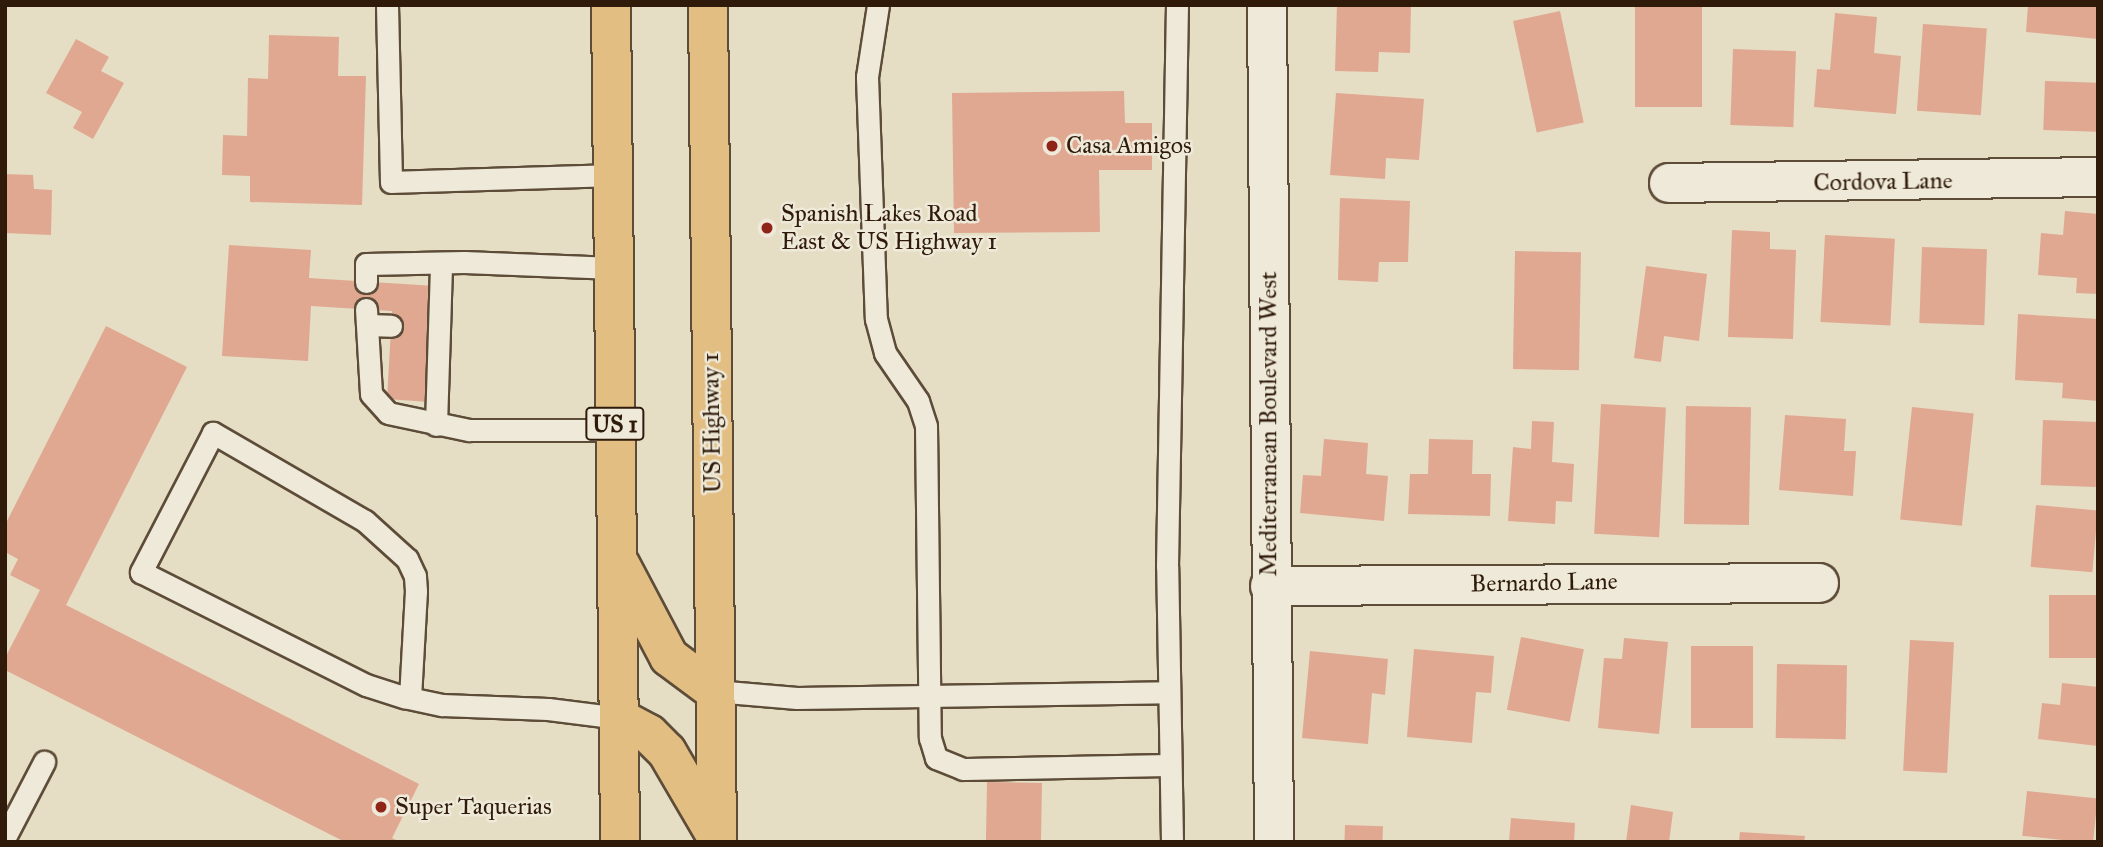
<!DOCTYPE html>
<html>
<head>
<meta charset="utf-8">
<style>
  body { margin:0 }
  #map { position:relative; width:2103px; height:847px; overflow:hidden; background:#e5ddc4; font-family:"IM FELL Great Primer",serif }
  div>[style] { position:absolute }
  .building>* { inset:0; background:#e0a891; transform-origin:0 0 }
  .roads { filter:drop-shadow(2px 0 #5d4c38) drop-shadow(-2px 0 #5d4c38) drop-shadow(0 2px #5d4c38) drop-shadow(0 -2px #5d4c38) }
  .service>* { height:21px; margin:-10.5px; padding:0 10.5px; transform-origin:10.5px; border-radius:10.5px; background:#eee9d9 }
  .minor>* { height:38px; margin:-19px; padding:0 19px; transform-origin:19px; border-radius:19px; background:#eee9d9 }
  .primary>* { height:38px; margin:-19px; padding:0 19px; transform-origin:19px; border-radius:19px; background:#e2be82 }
  .dots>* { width:19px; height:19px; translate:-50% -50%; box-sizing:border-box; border:4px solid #eee9d9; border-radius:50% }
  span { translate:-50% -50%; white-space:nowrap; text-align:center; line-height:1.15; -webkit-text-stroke:5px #eee9d9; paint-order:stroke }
  .shield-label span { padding:2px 5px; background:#eee9d9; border:2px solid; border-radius:5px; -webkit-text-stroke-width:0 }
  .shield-label { font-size:23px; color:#301b0a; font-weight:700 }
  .poi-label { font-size:24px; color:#301b0a }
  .left { translate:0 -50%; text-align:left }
  .street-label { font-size:24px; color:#301b0a }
  .frame { position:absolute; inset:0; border:7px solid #301b0a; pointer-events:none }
</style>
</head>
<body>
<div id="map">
  <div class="building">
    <div style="clip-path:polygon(1337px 5px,1411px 5px,1410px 53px,1379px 52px,1378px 72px,1335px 71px)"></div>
    <div style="left:1635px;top:5px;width:67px;height:102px"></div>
    <div style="clip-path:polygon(2028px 5px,2098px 5px,2098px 39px,2026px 32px)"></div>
    <div style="left:1560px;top:11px;width:114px;height:48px;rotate:78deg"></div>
    <div style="clip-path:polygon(1835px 13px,1877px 17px,1874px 53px,1901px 56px,1896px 114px,1814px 107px,1817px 69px,1830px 70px)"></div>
    <div style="left:1923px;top:24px;width:64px;height:87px;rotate:4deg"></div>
    <div style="clip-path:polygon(269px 35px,339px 37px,338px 76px,366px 76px,362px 205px,250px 202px,250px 176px,222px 175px,223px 135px,247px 136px,248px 78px,268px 79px)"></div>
    <div style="clip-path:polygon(76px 39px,109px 57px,101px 71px,124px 83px,93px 139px,73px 128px,82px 112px,46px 93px)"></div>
    <div style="left:1733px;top:49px;width:63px;height:76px;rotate:2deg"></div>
    <div style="left:2045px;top:81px;width:53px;height:49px;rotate:2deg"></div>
    <div style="clip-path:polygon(1124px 91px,1125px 123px,1152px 123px,1152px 170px,1099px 170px,1100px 232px,954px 233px,952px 93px)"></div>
    <div style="clip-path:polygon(1336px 93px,1424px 99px,1419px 160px,1386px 158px,1385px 179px,1330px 175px)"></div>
    <div style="clip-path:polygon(5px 174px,33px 175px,34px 189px,52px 190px,51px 235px,5px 233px)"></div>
    <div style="clip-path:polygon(1340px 198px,1410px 201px,1408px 262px,1379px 262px,1378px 282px,1338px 280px)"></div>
    <div style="clip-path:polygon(2065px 211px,2098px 214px,2098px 294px,2076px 293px,2077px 278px,2038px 275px,2041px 233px,2063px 235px)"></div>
    <div style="clip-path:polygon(1732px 230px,1770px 232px,1770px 249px,1796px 250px,1793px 339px,1728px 337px)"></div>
    <div style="left:1825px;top:235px;width:70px;height:87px;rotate:3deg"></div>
    <div style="clip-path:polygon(229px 245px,311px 250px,309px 278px,435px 286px,429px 402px,387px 399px,392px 311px,311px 306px,308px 361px,222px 356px)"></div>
    <div style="left:1922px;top:247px;width:65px;height:76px;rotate:2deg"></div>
    <div style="left:1515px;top:251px;width:66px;height:118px;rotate:1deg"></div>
    <div style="clip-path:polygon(1646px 266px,1707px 274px,1699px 341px,1664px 336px,1661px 362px,1634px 358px)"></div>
    <div style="clip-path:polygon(2018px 314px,2098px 319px,2098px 401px,2062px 398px,2063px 383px,2015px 380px)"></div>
    <div style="clip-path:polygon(106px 326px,187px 367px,66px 605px,419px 784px,392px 838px,400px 842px,345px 842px,5px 670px,5px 658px,40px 590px,10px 575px,18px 559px,5px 552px,5px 525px)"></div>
    <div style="left:1601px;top:404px;width:65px;height:130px;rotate:3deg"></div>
    <div style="left:1686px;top:406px;width:65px;height:118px;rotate:1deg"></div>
    <div style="left:1912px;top:407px;width:62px;height:113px;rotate:6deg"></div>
    <div style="clip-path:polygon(1785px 415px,1846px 419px,1844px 451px,1856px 451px,1853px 496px,1779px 490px)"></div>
    <div style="left:2043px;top:420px;width:55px;height:65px;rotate:2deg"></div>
    <div style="clip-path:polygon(1532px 421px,1554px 422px,1552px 462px,1574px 464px,1572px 502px,1556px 501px,1555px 524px,1508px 521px,1513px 447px,1531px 449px)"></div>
    <div style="clip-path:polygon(1324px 439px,1368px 443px,1366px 474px,1388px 476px,1384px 521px,1300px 513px,1303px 475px,1321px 476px)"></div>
    <div style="clip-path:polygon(1429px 439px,1473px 440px,1472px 474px,1491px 474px,1490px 516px,1408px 514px,1410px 474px,1428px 474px)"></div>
    <div style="left:2036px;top:505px;width:62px;height:62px;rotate:5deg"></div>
    <div style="left:2049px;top:595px;width:49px;height:63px"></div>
    <div style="left:1521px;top:637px;width:64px;height:74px;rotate:11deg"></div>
    <div style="clip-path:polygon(1624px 638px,1668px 642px,1659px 734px,1598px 728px,1604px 658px,1622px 659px)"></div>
    <div style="left:1910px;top:640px;width:44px;height:131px;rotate:3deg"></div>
    <div style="left:1691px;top:646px;width:62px;height:82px"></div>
    <div style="clip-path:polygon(1414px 649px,1494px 656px,1491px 693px,1476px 692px,1472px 743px,1407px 737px)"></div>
    <div style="clip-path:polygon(1310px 651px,1388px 659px,1385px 695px,1372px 693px,1368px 744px,1302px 738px)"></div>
    <div style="left:1777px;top:664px;width:70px;height:74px;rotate:1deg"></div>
    <div style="clip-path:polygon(2062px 683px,2098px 687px,2098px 746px,2038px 739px,2042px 703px,2060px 705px)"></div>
    <div style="left:987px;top:782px;width:55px;height:60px;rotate:1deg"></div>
    <div style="left:2027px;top:791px;width:71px;height:45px;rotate:6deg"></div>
    <div style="clip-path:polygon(1631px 805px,1673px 812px,1669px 842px,1626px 842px)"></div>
    <div style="clip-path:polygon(1511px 818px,1575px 823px,1574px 842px,1509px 842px)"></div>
    <div style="left:1345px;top:825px;width:38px;height:17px;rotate:2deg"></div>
    <div style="clip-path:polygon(1740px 832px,1805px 836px,1804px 842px,1739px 842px)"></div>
  </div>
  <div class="roads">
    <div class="service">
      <div style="left:387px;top:5px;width:177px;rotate:88.7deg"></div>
      <div style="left:391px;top:182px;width:222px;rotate:-1.8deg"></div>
      <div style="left:878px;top:5px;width:73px;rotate:98.7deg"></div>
      <div style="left:867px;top:77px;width:242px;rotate:87.9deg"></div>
      <div style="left:876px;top:319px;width:35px;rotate:75deg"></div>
      <div style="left:885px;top:353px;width:58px;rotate:55.5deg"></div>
      <div style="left:918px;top:401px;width:26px;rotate:72deg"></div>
      <div style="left:926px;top:426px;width:312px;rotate:89.3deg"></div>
      <div style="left:930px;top:738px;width:21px;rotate:73deg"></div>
      <div style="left:936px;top:758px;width:29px;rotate:22deg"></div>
      <div style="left:963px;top:769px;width:207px;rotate:-1.1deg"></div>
      <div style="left:366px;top:282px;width:18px;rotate:-90deg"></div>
      <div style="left:366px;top:264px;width:98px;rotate:-1.2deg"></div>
      <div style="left:464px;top:262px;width:150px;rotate:2.3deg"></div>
      <div style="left:366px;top:309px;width:85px;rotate:86.6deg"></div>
      <div style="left:371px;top:394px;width:25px;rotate:48deg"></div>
      <div style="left:388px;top:413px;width:83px;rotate:11.9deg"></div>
      <div style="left:469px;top:430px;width:146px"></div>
      <div style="left:368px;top:325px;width:23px;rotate:2deg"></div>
      <div style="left:436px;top:425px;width:162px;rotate:-88.2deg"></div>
      <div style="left:715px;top:691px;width:82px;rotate:4.9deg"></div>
      <div style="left:797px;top:698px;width:372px;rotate:-0.9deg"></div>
      <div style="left:410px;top:698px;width:107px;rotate:-86.8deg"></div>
      <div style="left:416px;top:591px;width:15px;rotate:-94deg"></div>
      <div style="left:415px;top:576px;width:19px;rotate:-115deg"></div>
      <div style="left:407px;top:559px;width:57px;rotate:-137.9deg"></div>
      <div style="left:365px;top:521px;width:176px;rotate:-149.9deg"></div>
      <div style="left:213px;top:433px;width:157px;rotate:117.4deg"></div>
      <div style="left:141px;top:572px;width:252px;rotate:26.7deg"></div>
      <div style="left:366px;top:685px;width:40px;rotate:18deg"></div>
      <div style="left:404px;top:697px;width:39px;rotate:12deg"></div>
      <div style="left:442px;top:705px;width:106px;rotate:2.2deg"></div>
      <div style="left:548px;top:709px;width:72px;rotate:7.2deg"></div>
      <div style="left:5px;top:837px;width:85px;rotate:-62.5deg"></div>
      <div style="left:1172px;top:842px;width:276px;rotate:-91deg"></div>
      <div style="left:1167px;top:566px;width:561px;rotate:-88.98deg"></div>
    </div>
    <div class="minor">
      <div style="left:1267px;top:5px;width:837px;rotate:89.52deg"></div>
      <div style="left:1669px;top:183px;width:429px;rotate:-0.8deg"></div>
      <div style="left:1270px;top:586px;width:549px;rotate:-0.31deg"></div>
    </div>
    <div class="primary">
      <div style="left:611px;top:5px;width:837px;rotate:89.38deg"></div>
      <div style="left:708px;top:5px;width:837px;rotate:89.38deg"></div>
      <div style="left:620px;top:564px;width:105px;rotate:62.2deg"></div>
      <div style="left:669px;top:657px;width:57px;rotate:36.5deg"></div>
      <div style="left:619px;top:718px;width:34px;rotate:28deg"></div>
      <div style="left:649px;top:734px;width:25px;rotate:45deg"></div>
      <div style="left:667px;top:752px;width:97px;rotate:59.7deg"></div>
    </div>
  </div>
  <div class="dots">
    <div style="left:1052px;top:146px;background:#8f2418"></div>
    <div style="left:767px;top:228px;background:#8f2418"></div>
    <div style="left:381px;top:807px;background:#8f2418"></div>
  </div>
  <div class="shield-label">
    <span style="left:615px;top:424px">US 1</span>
  </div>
  <div class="poi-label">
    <span class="left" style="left:1066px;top:146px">Casa Amigos</span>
    <span class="left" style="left:781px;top:228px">Spanish Lakes Road<br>East &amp; US Highway 1</span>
    <span class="left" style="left:395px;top:807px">Super Taquerias</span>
  </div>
  <div class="street-label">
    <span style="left:1883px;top:182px;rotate:-1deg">Cordova Lane</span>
    <span style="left:712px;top:423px;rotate:-91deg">US Highway 1</span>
    <span style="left:1269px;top:424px;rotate:-90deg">Mediterranean Boulevard West</span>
    <span style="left:1544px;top:583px;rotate:-1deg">Bernardo Lane</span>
  </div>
  <div class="frame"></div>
</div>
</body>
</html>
